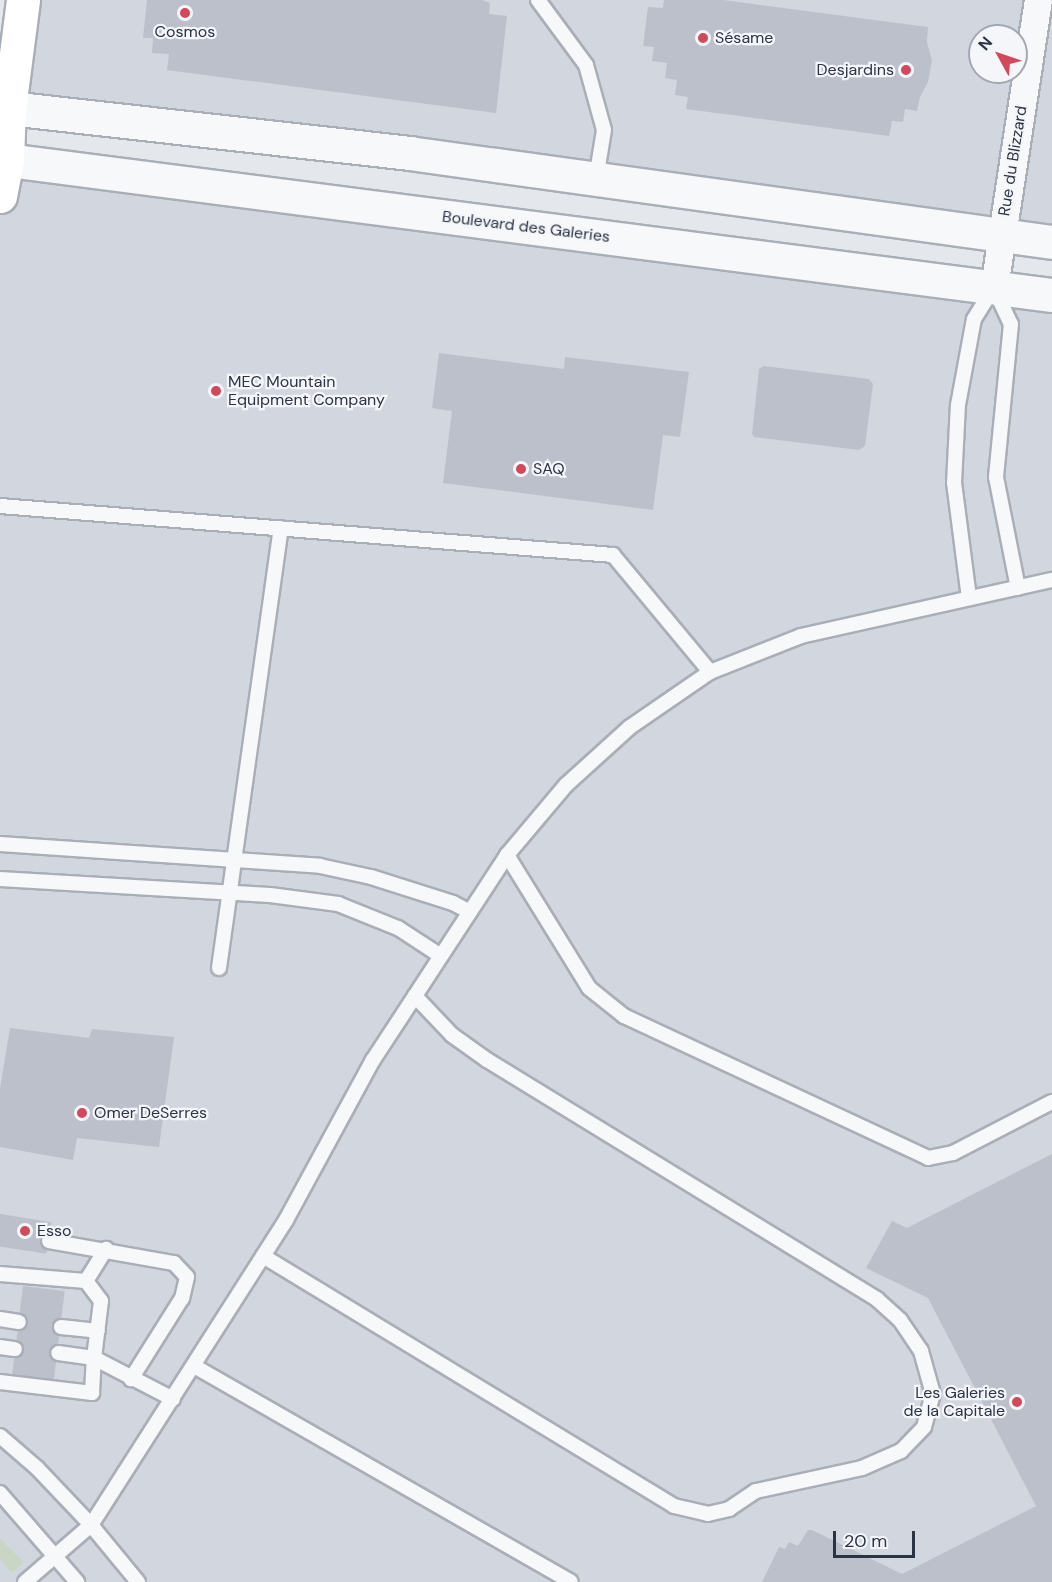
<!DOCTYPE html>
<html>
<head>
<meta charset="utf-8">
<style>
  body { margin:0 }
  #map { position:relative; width:1052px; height:1582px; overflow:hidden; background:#e4e7ec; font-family:"DM Sans",sans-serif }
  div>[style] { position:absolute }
  .built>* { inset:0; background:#d2d6de }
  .green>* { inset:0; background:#c9d6c5 }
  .building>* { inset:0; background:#bbc0ca; transform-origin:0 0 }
  .roads { filter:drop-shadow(2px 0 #a9aeb7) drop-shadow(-2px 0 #a9aeb7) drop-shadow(0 2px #a9aeb7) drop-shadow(0 -2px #a9aeb7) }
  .service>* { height:14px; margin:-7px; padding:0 7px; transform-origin:7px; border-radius:7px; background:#f7f8fa }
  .minor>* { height:27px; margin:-13.5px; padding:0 13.5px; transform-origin:13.5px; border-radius:13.5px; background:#f7f8fa }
  .tertiary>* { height:33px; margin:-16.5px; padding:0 16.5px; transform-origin:16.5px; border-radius:16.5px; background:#f7f8fa }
  .secondary>* { height:33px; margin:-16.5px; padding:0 16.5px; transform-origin:16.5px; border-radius:16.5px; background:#fff }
  .dots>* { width:16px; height:16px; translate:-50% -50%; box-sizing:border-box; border:3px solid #f4f6f9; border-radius:50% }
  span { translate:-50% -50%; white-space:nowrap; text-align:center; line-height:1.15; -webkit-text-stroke:4.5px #f4f6f9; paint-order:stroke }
  .poi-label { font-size:16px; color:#2b3445 }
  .left { translate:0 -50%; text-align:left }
  .right { translate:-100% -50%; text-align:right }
  .street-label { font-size:16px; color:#2b3445 }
  .north { position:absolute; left:968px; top:24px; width:60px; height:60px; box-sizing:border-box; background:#f4f6f9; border:2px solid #a4a8b1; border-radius:50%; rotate:310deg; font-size:16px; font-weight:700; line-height:24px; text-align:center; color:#2b3445 }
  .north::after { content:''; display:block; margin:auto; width:21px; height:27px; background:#d1495b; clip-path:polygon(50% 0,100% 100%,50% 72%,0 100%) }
  .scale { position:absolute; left:833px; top:1531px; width:82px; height:27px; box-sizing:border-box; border:3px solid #2b3445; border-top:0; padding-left:8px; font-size:18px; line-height:21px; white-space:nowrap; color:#2b3445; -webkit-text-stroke:4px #f4f6f9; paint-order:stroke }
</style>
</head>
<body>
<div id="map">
  <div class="built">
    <div style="clip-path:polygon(evenodd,23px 0,1052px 0,1052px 242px,9px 108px,23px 0,980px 36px,1016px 36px,1016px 72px,980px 72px,980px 36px)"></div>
    <div style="clip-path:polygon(7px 159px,1052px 295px,1052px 1582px,0 1582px,0 206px)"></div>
  </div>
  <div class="green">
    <div style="clip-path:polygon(0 1539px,24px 1562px,12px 1573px,0 1559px)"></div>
  </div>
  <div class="building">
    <div style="clip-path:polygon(147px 0,482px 0,490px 3px,489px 14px,507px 16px,496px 113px,167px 70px,169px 54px,152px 53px,153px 38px,143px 38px)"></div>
    <div style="clip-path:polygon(664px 0,723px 0,928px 27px,927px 42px,932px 61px,928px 82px,920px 97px,917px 111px,905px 109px,903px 122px,892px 121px,889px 136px,686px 109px,688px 97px,675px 95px,677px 80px,665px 78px,667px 63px,652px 61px,654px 47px,643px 46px,648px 7px,663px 8px)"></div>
    <div style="clip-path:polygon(439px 353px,564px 369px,565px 357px,689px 372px,680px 437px,663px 435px,653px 510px,443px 483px,452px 411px,432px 408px)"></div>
    <div style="clip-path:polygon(764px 366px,869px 379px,873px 384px,865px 446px,859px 450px,754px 437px,752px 434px,759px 369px)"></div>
    <div style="clip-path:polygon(10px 1028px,89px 1038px,92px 1029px,174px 1037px,159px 1147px,77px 1138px,73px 1160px,0 1147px,0 1089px)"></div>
    <div style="clip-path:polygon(1052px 1154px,1052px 1582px,762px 1582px,779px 1547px,785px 1549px,789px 1542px,798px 1546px,808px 1530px,812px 1530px,902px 1574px,1036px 1506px,928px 1298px,866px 1268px,892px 1221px,907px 1228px)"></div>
    <div style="left:0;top:1214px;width:52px;height:32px;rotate:9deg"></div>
    <div style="left:23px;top:1286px;width:42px;height:94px;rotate:7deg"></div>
  </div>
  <div class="roads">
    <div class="service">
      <div style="left:538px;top:0;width:81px;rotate:53.6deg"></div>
      <div style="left:586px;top:65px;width:67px;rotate:74.5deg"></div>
      <div style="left:604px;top:130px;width:50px;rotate:99.3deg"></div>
      <div style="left:994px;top:288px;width:40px;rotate:65deg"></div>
      <div style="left:1011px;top:324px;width:154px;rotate:95.6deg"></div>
      <div style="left:996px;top:477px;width:113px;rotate:78.8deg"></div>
      <div style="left:0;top:506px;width:615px;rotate:4.57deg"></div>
      <div style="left:613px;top:555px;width:152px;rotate:50.3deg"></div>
      <div style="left:969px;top:598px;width:116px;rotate:-97.4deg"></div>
      <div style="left:954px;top:483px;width:78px;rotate:-87.1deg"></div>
      <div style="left:958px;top:405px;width:87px;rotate:-79.5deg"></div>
      <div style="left:974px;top:319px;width:36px;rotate:-58deg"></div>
      <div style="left:0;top:844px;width:321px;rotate:3.9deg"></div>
      <div style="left:320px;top:866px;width:52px;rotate:12.2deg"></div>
      <div style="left:371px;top:877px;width:86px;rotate:17.6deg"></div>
      <div style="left:453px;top:903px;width:19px;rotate:28deg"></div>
      <div style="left:507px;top:855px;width:156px;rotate:58.3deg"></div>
      <div style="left:589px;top:988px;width:45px;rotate:38.7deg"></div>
      <div style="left:624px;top:1016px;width:336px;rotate:25deg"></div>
      <div style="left:928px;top:1158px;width:25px;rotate:-11deg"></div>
      <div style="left:953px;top:1153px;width:111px;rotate:-27.3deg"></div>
      <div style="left:0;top:879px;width:270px;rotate:3.4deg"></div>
      <div style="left:270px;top:895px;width:69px;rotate:7.5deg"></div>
      <div style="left:338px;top:904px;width:65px;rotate:21.8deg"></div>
      <div style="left:398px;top:928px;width:51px;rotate:33.1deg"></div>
      <div style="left:219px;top:968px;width:444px;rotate:-82deg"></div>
      <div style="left:49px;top:1241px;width:127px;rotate:10deg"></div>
      <div style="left:174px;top:1263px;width:19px;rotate:47deg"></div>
      <div style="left:187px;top:1277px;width:22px;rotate:103deg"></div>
      <div style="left:182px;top:1298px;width:96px;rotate:122.2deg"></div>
      <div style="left:263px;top:1256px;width:481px;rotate:31.3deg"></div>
      <div style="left:674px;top:1506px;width:35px;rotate:13deg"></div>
      <div style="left:708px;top:1514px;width:22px;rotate:-13deg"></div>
      <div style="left:729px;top:1509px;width:32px;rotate:-34deg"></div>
      <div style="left:756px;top:1491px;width:108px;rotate:-12.2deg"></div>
      <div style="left:862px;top:1468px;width:43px;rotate:-23.6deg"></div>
      <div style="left:901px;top:1451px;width:33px;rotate:-46deg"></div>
      <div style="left:924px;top:1427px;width:34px;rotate:-75deg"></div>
      <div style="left:933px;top:1394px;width:45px;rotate:-105.6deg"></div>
      <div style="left:921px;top:1351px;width:37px;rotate:-124deg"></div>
      <div style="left:900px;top:1320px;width:31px;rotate:-138deg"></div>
      <div style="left:877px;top:1299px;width:457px;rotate:-148.5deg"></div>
      <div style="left:487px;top:1060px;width:43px;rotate:-144.5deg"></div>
      <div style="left:452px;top:1035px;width:54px;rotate:-133.5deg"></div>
      <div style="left:0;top:1274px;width:86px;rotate:4.7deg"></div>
      <div style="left:86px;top:1281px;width:25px;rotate:53deg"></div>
      <div style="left:101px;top:1301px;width:57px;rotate:97deg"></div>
      <div style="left:94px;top:1358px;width:89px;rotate:27.4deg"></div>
      <div style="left:86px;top:1281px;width:38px;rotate:-58deg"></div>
      <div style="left:0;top:1319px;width:19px;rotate:9deg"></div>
      <div style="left:61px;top:1327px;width:37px;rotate:6deg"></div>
      <div style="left:0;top:1347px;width:15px;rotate:8deg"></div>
      <div style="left:194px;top:1366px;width:434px;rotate:29.8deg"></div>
      <div style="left:0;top:1382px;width:93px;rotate:6.8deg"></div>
      <div style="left:92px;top:1393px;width:35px;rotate:-87deg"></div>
      <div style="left:94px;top:1358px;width:36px;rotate:-172deg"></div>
      <div style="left:0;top:1436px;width:49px;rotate:40.9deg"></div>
      <div style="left:37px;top:1468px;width:79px;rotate:46.5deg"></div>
      <div style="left:91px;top:1525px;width:74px;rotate:50.5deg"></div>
      <div style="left:0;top:1493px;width:118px;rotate:49.1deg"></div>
      <div style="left:25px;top:1582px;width:87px;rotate:-40.8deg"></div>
      <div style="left:91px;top:1525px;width:362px;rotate:-57.4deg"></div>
      <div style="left:286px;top:1220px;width:182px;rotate:-61.5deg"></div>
      <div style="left:373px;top:1060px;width:245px;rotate:-56.8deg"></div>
      <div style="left:507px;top:855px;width:92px;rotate:-49.9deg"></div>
      <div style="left:566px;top:785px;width:86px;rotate:-42.2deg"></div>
      <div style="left:630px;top:727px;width:97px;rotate:-34.5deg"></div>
      <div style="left:710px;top:672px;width:98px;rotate:-21.6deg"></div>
      <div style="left:801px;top:636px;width:257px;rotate:-12.6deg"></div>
    </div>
    <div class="minor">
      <div style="left:994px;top:287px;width:290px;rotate:-81.3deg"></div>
    </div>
    <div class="tertiary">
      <div style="left:0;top:107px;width:412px;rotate:6.4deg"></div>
      <div style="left:409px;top:153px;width:649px;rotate:7.88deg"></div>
      <div style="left:0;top:159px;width:1061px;rotate:7.37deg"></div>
    </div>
    <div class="secondary">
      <div style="left:0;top:196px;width:38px;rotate:-79deg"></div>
      <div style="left:7px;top:159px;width:51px;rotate:-87.8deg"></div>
      <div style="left:9px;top:108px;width:109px;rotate:-82.6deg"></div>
    </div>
  </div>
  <div class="dots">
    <div style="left:185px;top:13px;background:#d1495b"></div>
    <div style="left:703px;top:38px;background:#d1495b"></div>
    <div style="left:906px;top:70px;background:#d1495b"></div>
    <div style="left:216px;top:391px;background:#d1495b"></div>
    <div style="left:521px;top:469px;background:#d1495b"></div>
    <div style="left:82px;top:1113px;background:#d1495b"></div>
    <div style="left:25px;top:1231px;background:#d1495b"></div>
    <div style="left:1017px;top:1402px;background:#d1495b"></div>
  </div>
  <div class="poi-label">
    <span style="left:185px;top:32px">Cosmos</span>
    <span class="left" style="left:715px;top:38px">Sésame</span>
    <span class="right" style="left:894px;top:70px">Desjardins</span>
    <span class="left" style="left:228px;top:391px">MEC Mountain<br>Equipment Company</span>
    <span class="left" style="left:533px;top:469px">SAQ</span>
    <span class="left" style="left:94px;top:1113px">Omer DeSerres</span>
    <span class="left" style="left:37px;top:1231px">Esso</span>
    <span class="right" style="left:1005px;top:1402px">Les Galeries<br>de la Capitale</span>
  </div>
  <div class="street-label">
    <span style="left:1013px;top:161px;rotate:-81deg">Rue du Blizzard</span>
    <span style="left:526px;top:227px;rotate:7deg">Boulevard des Galeries</span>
  </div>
  <div class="north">N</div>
  <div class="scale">20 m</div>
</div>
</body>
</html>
